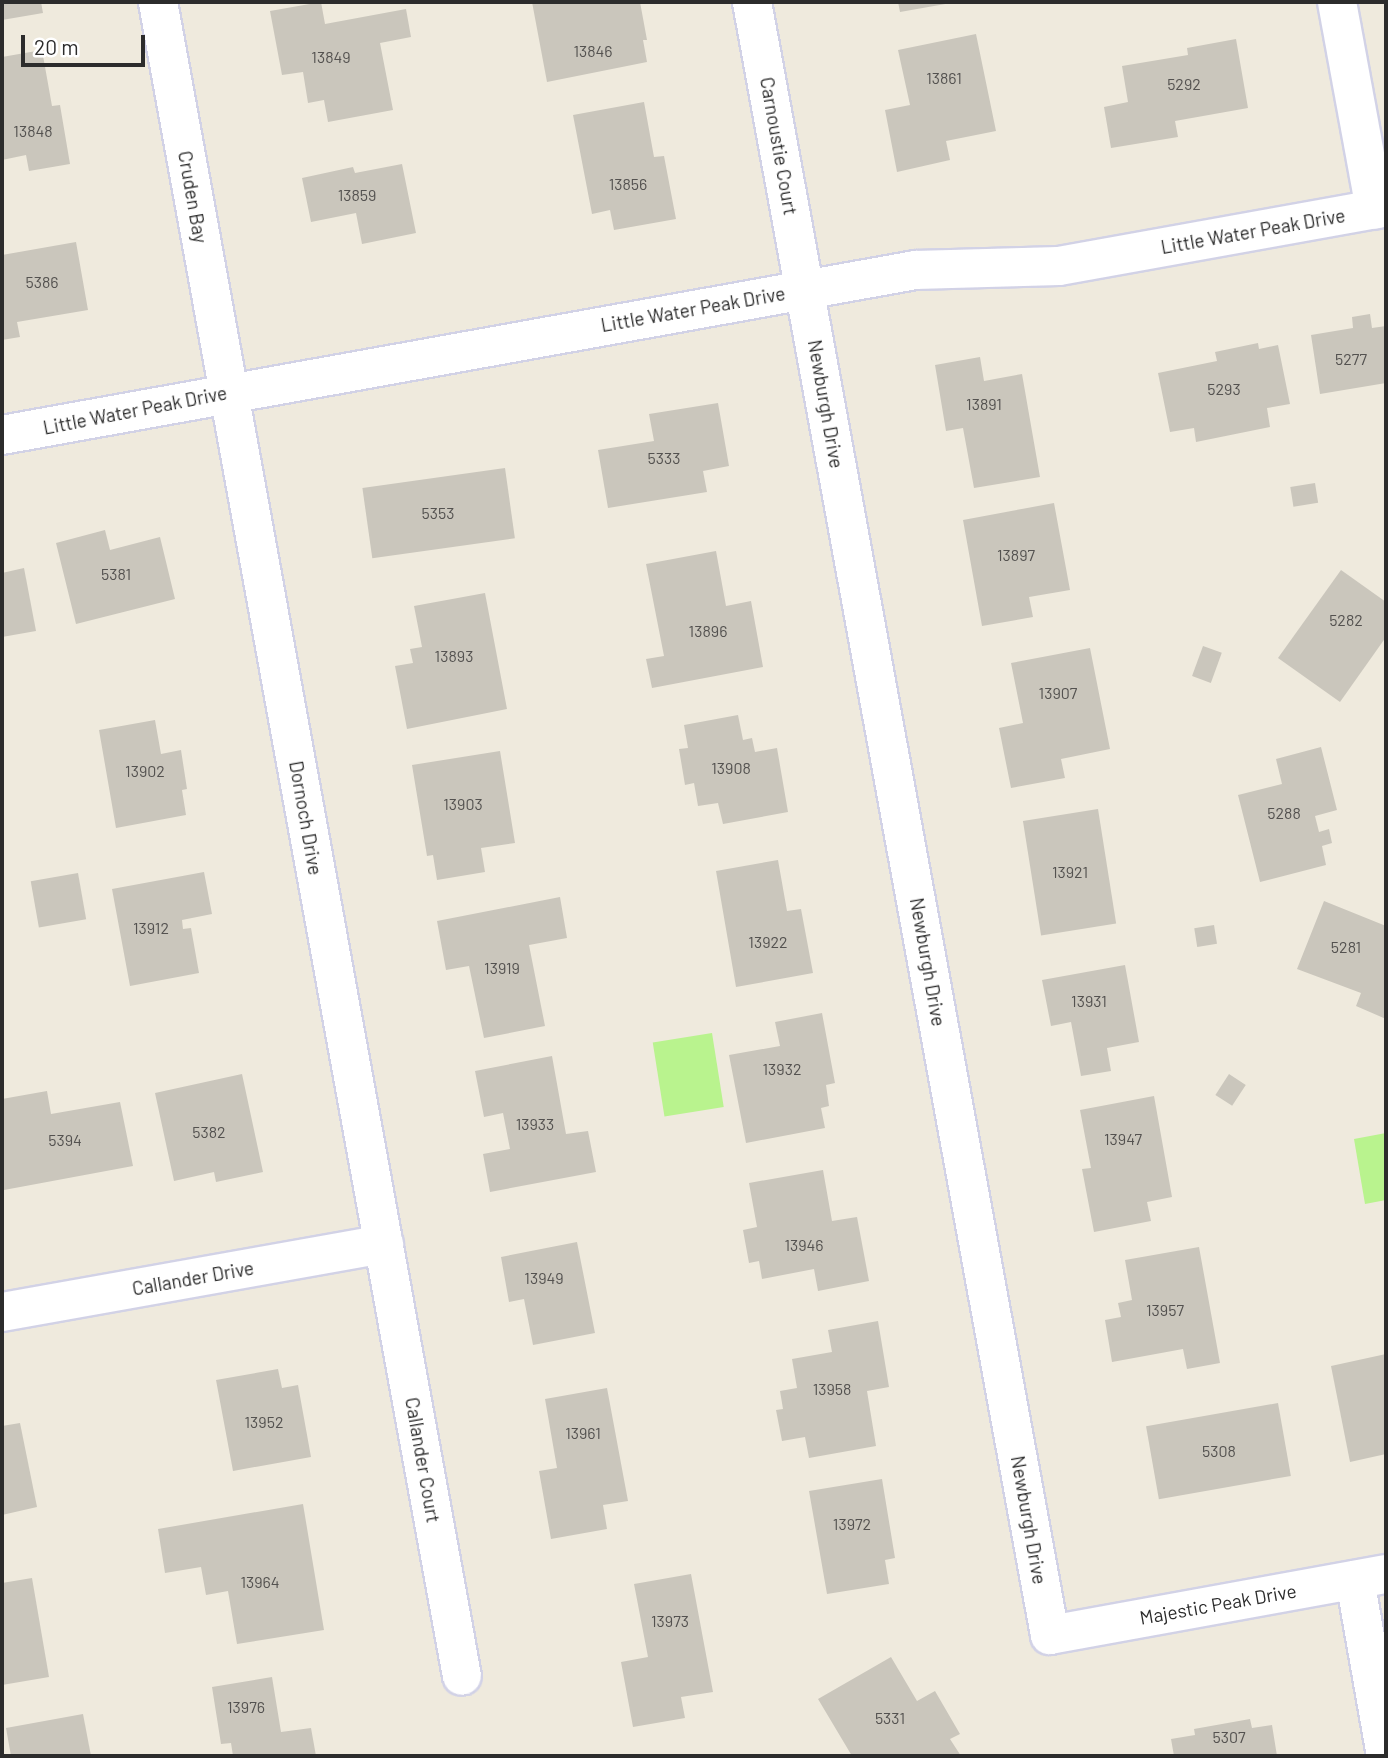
<!DOCTYPE html>
<html>
<head>
<meta charset="utf-8">
<style>
  body { margin:0 }
  #map { position:relative; width:1388px; height:1758px; overflow:hidden; background:#efeadd; font-family:Barlow,sans-serif }
  div>[style] { position:absolute }
  .pitch>* { inset:0; background:#b9f38e; transform-origin:0 0 }
  .building>* { inset:0; background:#cac6bc; transform-origin:0 0 }
  .roads { filter:drop-shadow(2px 0 #d2d2e6) drop-shadow(-2px 0 #d2d2e6) drop-shadow(0 2px #d2d2e6) drop-shadow(0 -2px #d2d2e6) }
  .minor>* { height:38px; margin:-19px; padding:0 19px; transform-origin:19px; border-radius:19px; background:#fff }
  span { translate:-50% -50%; white-space:nowrap; text-align:center; line-height:1.15; -webkit-text-stroke:5px #fff; paint-order:stroke }
  .number-label { font-size:16px; color:#545250 }
  .number-label span { -webkit-text-stroke-width:0 }
  .street-label { font-size:19px; color:#2c2c2c }
  .frame { position:absolute; inset:0; border:4px solid #2c2c2c; pointer-events:none }
  .scale { position:absolute; left:21px; top:35px; width:124px; height:32px; box-sizing:border-box; border:4px solid #2c2c2c; border-top:0; padding-left:9px; font-size:21px; line-height:24px; white-space:nowrap; color:#2c2c2c; -webkit-text-stroke:5px #fff; paint-order:stroke }
</style>
</head>
<body>
<div id="map">
  <div class="pitch">
    <div style="left:712px;top:1033px;width:75px;height:60px;rotate:81deg"></div>
    <div style="clip-path:polygon(1386px 1133px,1386px 1200px,1365px 1204px,1354px 1139px)"></div>
  </div>
  <div class="building">
    <div style="clip-path:polygon(2px 2px,41px 2px,43px 13px,2px 20px)"></div>
    <div style="clip-path:polygon(321px 2px,325px 24px,406px 9px,411px 37px,380px 43px,393px 110px,328px 122px,324px 100px,308px 103px,303px 72px,282px 75px,270px 11px)"></div>
    <div style="clip-path:polygon(532px 2px,640px 2px,647px 40px,643px 40px,647px 62px,547px 82px)"></div>
    <div style="clip-path:polygon(898px 2px,951px 2px,951px 3px,900px 12px)"></div>
    <div style="clip-path:polygon(976px 34px,996px 131px,946px 141px,950px 160px,897px 172px,885px 110px,910px 105px,898px 50px)"></div>
    <div style="clip-path:polygon(1236px 39px,1248px 108px,1175px 121px,1178px 137px,1111px 148px,1104px 107px,1128px 102px,1122px 66px,1188px 55px,1187px 48px)"></div>
    <div style="clip-path:polygon(42px 50px,52px 106px,60px 105px,70px 164px,29px 171px,26px 155px,2px 160px,2px 57px)"></div>
    <div style="clip-path:polygon(644px 102px,654px 157px,664px 156px,676px 219px,614px 230px,610px 210px,592px 214px,573px 115px)"></div>
    <div style="clip-path:polygon(402px 164px,416px 233px,362px 244px,356px 213px,311px 222px,302px 178px,353px 167px,355px 173px)"></div>
    <div style="clip-path:polygon(76px 242px,88px 310px,17px 322px,20px 337px,2px 340px,2px 255px)"></div>
    <div style="clip-path:polygon(1370px 314px,1372px 328px,1386px 326px,1386px 383px,1320px 394px,1311px 335px,1353px 328px,1352px 317px)"></div>
    <div style="clip-path:polygon(1258px 343px,1259px 349px,1278px 345px,1290px 404px,1267px 408px,1270px 427px,1196px 442px,1194px 428px,1170px 432px,1158px 373px,1217px 361px,1215px 352px)"></div>
    <div style="clip-path:polygon(980px 357px,984px 381px,1022px 374px,1040px 477px,974px 488px,963px 428px,946px 431px,935px 365px)"></div>
    <div style="clip-path:polygon(718px 403px,729px 466px,703px 471px,707px 492px,608px 508px,598px 450px,654px 441px,649px 414px)"></div>
    <div style="left:505px;top:468px;width:71px;height:144px;rotate:82deg"></div>
    <div style="left:1315px;top:483px;width:20px;height:25px;rotate:81deg"></div>
    <div style="clip-path:polygon(1054px 503px,1070px 590px,1029px 597px,1033px 617px,982px 626px,963px 520px)"></div>
    <div style="clip-path:polygon(105px 530px,110px 550px,160px 537px,175px 599px,76px 624px,56px 543px)"></div>
    <div style="clip-path:polygon(716px 551px,726px 606px,751px 601px,763px 667px,652px 688px,646px 659px,664px 656px,646px 564px)"></div>
    <div style="clip-path:polygon(24px 568px,36px 631px,2px 637px,2px 573px)"></div>
    <div style="clip-path:polygon(1341px 570px,1386px 602px,1386px 637px,1340px 702px,1278px 658px)"></div>
    <div style="clip-path:polygon(485px 593px,507px 709px,407px 729px,395px 666px,413px 663px,410px 649px,422px 647px,414px 606px)"></div>
    <div style="left:1203px;top:646px;width:20px;height:32px;rotate:20deg"></div>
    <div style="clip-path:polygon(1090px 648px,1110px 749px,1061px 759px,1065px 778px,1011px 788px,999px 728px,1023px 723px,1011px 663px)"></div>
    <div style="clip-path:polygon(738px 715px,743px 740px,752px 738px,755px 752px,777px 748px,788px 812px,723px 824px,718px 803px,698px 806px,694px 783px,685px 785px,679px 749px,688px 748px,684px 725px)"></div>
    <div style="clip-path:polygon(155px 720px,161px 754px,181px 750px,187px 789px,182px 790px,186px 815px,116px 828px,99px 730px)"></div>
    <div style="clip-path:polygon(1321px 747px,1337px 810px,1315px 816px,1319px 832px,1329px 829px,1332px 843px,1322px 846px,1326px 865px,1260px 882px,1238px 795px,1282px 784px,1276px 759px)"></div>
    <div style="clip-path:polygon(500px 751px,515px 843px,481px 848px,485px 872px,437px 880px,433px 855px,427px 856px,412px 765px)"></div>
    <div style="left:1098px;top:809px;width:116px;height:76px;rotate:81deg"></div>
    <div style="clip-path:polygon(778px 860px,787px 911px,801px 909px,813px 973px,736px 987px,716px 871px)"></div>
    <div style="clip-path:polygon(204px 872px,212px 914px,182px 920px,183px 929px,191px 928px,199px 973px,130px 986px,112px 889px)"></div>
    <div style="left:78px;top:873px;width:47px;height:48px;rotate:80deg"></div>
    <div style="clip-path:polygon(560px 897px,567px 938px,529px 945px,545px 1026px,484px 1038px,469px 966px,446px 970px,437px 921px)"></div>
    <div style="clip-path:polygon(1324px 901px,1386px 926px,1386px 1019px,1356px 1006px,1361px 993px,1297px 969px)"></div>
    <div style="left:1214px;top:925px;width:19px;height:20px;rotate:81deg"></div>
    <div style="clip-path:polygon(1125px 965px,1139px 1042px,1107px 1048px,1111px 1071px,1081px 1076px,1071px 1022px,1051px 1026px,1042px 980px)"></div>
    <div style="clip-path:polygon(822px 1013px,835px 1083px,826px 1085px,829px 1106px,821px 1108px,825px 1128px,746px 1143px,729px 1055px,780px 1046px,775px 1022px)"></div>
    <div style="clip-path:polygon(552px 1056px,566px 1134px,588px 1131px,596px 1172px,490px 1192px,483px 1154px,510px 1149px,503px 1113px,484px 1117px,475px 1071px)"></div>
    <div style="clip-path:polygon(242px 1074px,263px 1172px,216px 1182px,214px 1172px,174px 1181px,155px 1093px)"></div>
    <div style="left:1229px;top:1074px;width:20px;height:25px;rotate:33deg"></div>
    <div style="clip-path:polygon(47px 1091px,51px 1114px,120px 1102px,133px 1166px,4px 1190px,2px 1099px)"></div>
    <div style="clip-path:polygon(1154px 1096px,1172px 1197px,1147px 1202px,1151px 1221px,1094px 1232px,1082px 1169px,1091px 1168px,1080px 1110px)"></div>
    <div style="clip-path:polygon(823px 1170px,832px 1221px,857px 1217px,869px 1281px,818px 1291px,814px 1269px,762px 1279px,759px 1261px,749px 1263px,743px 1230px,757px 1227px,749px 1183px)"></div>
    <div style="clip-path:polygon(577px 1242px,595px 1333px,533px 1345px,524px 1299px,509px 1302px,501px 1257px)"></div>
    <div style="clip-path:polygon(1199px 1247px,1220px 1363px,1187px 1369px,1183px 1349px,1112px 1362px,1105px 1320px,1121px 1317px,1118px 1303px,1132px 1300px,1125px 1260px)"></div>
    <div style="clip-path:polygon(878px 1321px,889px 1387px,867px 1391px,876px 1446px,809px 1458px,805px 1437px,782px 1441px,776px 1410px,783px 1409px,780px 1391px,797px 1388px,792px 1359px,832px 1352px,828px 1330px)"></div>
    <div style="clip-path:polygon(1386px 1354px,1386px 1454px,1350px 1462px,1331px 1366px)"></div>
    <div style="clip-path:polygon(278px 1369px,282px 1388px,298px 1385px,311px 1457px,233px 1471px,216px 1380px)"></div>
    <div style="clip-path:polygon(607px 1388px,628px 1501px,603px 1505px,607px 1529px,551px 1539px,539px 1471px,557px 1468px,545px 1399px)"></div>
    <div style="left:1278px;top:1403px;width:74px;height:134px;rotate:80deg"></div>
    <div style="clip-path:polygon(20px 1423px,37px 1507px,2px 1515px,2px 1426px)"></div>
    <div style="clip-path:polygon(882px 1479px,895px 1558px,885px 1560px,889px 1584px,827px 1594px,809px 1491px)"></div>
    <div style="clip-path:polygon(303px 1504px,324px 1630px,237px 1644px,228px 1591px,206px 1595px,201px 1567px,165px 1573px,158px 1529px)"></div>
    <div style="clip-path:polygon(691px 1574px,713px 1692px,681px 1697px,685px 1718px,633px 1727px,621px 1662px,648px 1657px,634px 1584px)"></div>
    <div style="clip-path:polygon(32px 1578px,49px 1677px,2px 1685px,2px 1583px)"></div>
    <div style="clip-path:polygon(891px 1657px,917px 1701px,935px 1691px,960px 1734px,950px 1739px,961px 1756px,852px 1756px,818px 1699px)"></div>
    <div style="clip-path:polygon(272px 1677px,281px 1732px,311px 1728px,316px 1756px,233px 1756px,231px 1743px,221px 1744px,212px 1687px)"></div>
    <div style="clip-path:polygon(83px 1714px,91px 1756px,11px 1756px,6px 1728px)"></div>
    <div style="clip-path:polygon(1250px 1719px,1252px 1728px,1272px 1725px,1277px 1756px,1174px 1756px,1171px 1739px,1195px 1735px,1194px 1729px)"></div>
  </div>
  <div class="roads">
    <div class="minor">
      <div style="left:158px;top:2px;width:1701px;rotate:79.71deg"></div>
      <div style="left:752px;top:2px;width:1660px;rotate:79.66deg"></div>
      <div style="left:1050px;top:1635px;width:341px;rotate:-10.3deg"></div>
      <div style="left:1337px;top:2px;width:211px;rotate:79.6deg"></div>
      <div style="left:2px;top:435px;width:928px;rotate:-10.24deg"></div>
      <div style="left:915px;top:270px;width:144px;rotate:-1.6deg"></div>
      <div style="left:1059px;top:266px;width:332px;rotate:-10.2deg"></div>
      <div style="left:2px;top:1312px;width:388px;rotate:-10.1deg"></div>
      <div style="left:1355px;top:1580px;width:178px;rotate:80deg"></div>
    </div>
  </div>
  <div class="number-label">
    <span style="left:593px;top:51px">13846</span>
    <span style="left:331px;top:57px">13849</span>
    <span style="left:944px;top:78px">13861</span>
    <span style="left:1184px;top:84px">5292</span>
    <span style="left:33px;top:131px">13848</span>
    <span style="left:628px;top:184px">13856</span>
    <span style="left:357px;top:195px">13859</span>
    <span style="left:42px;top:282px">5386</span>
    <span style="left:1351px;top:359px">5277</span>
    <span style="left:1224px;top:389px">5293</span>
    <span style="left:984px;top:404px">13891</span>
    <span style="left:664px;top:458px">5333</span>
    <span style="left:438px;top:513px">5353</span>
    <span style="left:1016px;top:555px">13897</span>
    <span style="left:116px;top:574px">5381</span>
    <span style="left:1346px;top:620px">5282</span>
    <span style="left:708px;top:631px">13896</span>
    <span style="left:454px;top:656px">13893</span>
    <span style="left:1058px;top:693px">13907</span>
    <span style="left:731px;top:768px">13908</span>
    <span style="left:145px;top:771px">13902</span>
    <span style="left:463px;top:804px">13903</span>
    <span style="left:1284px;top:813px">5288</span>
    <span style="left:1070px;top:872px">13921</span>
    <span style="left:151px;top:928px">13912</span>
    <span style="left:768px;top:942px">13922</span>
    <span style="left:1346px;top:947px">5281</span>
    <span style="left:502px;top:968px">13919</span>
    <span style="left:1089px;top:1001px">13931</span>
    <span style="left:782px;top:1069px">13932</span>
    <span style="left:535px;top:1124px">13933</span>
    <span style="left:209px;top:1132px">5382</span>
    <span style="left:1123px;top:1139px">13947</span>
    <span style="left:65px;top:1140px">5394</span>
    <span style="left:804px;top:1245px">13946</span>
    <span style="left:544px;top:1278px">13949</span>
    <span style="left:1165px;top:1310px">13957</span>
    <span style="left:832px;top:1389px">13958</span>
    <span style="left:264px;top:1422px">13952</span>
    <span style="left:583px;top:1433px">13961</span>
    <span style="left:1219px;top:1451px">5308</span>
    <span style="left:852px;top:1524px">13972</span>
    <span style="left:260px;top:1582px">13964</span>
    <span style="left:670px;top:1621px">13973</span>
    <span style="left:246px;top:1707px">13976</span>
    <span style="left:890px;top:1718px">5331</span>
    <span style="left:1229px;top:1737px">5307</span>
  </div>
  <div class="street-label">
    <span style="left:779px;top:146px;rotate:80deg">Carnoustie Court</span>
    <span style="left:193px;top:197px;rotate:80deg">Cruden Bay</span>
    <span style="left:1253px;top:231px;rotate:-10deg">Little Water Peak Drive</span>
    <span style="left:693px;top:309px;rotate:-10deg">Little Water Peak Drive</span>
    <span style="left:826px;top:404px;rotate:80deg">Newburgh Drive</span>
    <span style="left:135px;top:410px;rotate:-11deg">Little Water Peak Drive</span>
    <span style="left:306px;top:818px;rotate:80deg">Dornoch Drive</span>
    <span style="left:928px;top:962px;rotate:80deg">Newburgh Drive</span>
    <span style="left:193px;top:1278px;rotate:-10deg">Callander Drive</span>
    <span style="left:423px;top:1460px;rotate:80deg">Callander Court</span>
    <span style="left:1029px;top:1520px;rotate:80deg">Newburgh Drive</span>
    <span style="left:1218px;top:1604px;rotate:-10deg">Majestic Peak Drive</span>
  </div>
  <div class="frame"></div>
  <div class="scale">20 m</div>
</div>
</body>
</html>
